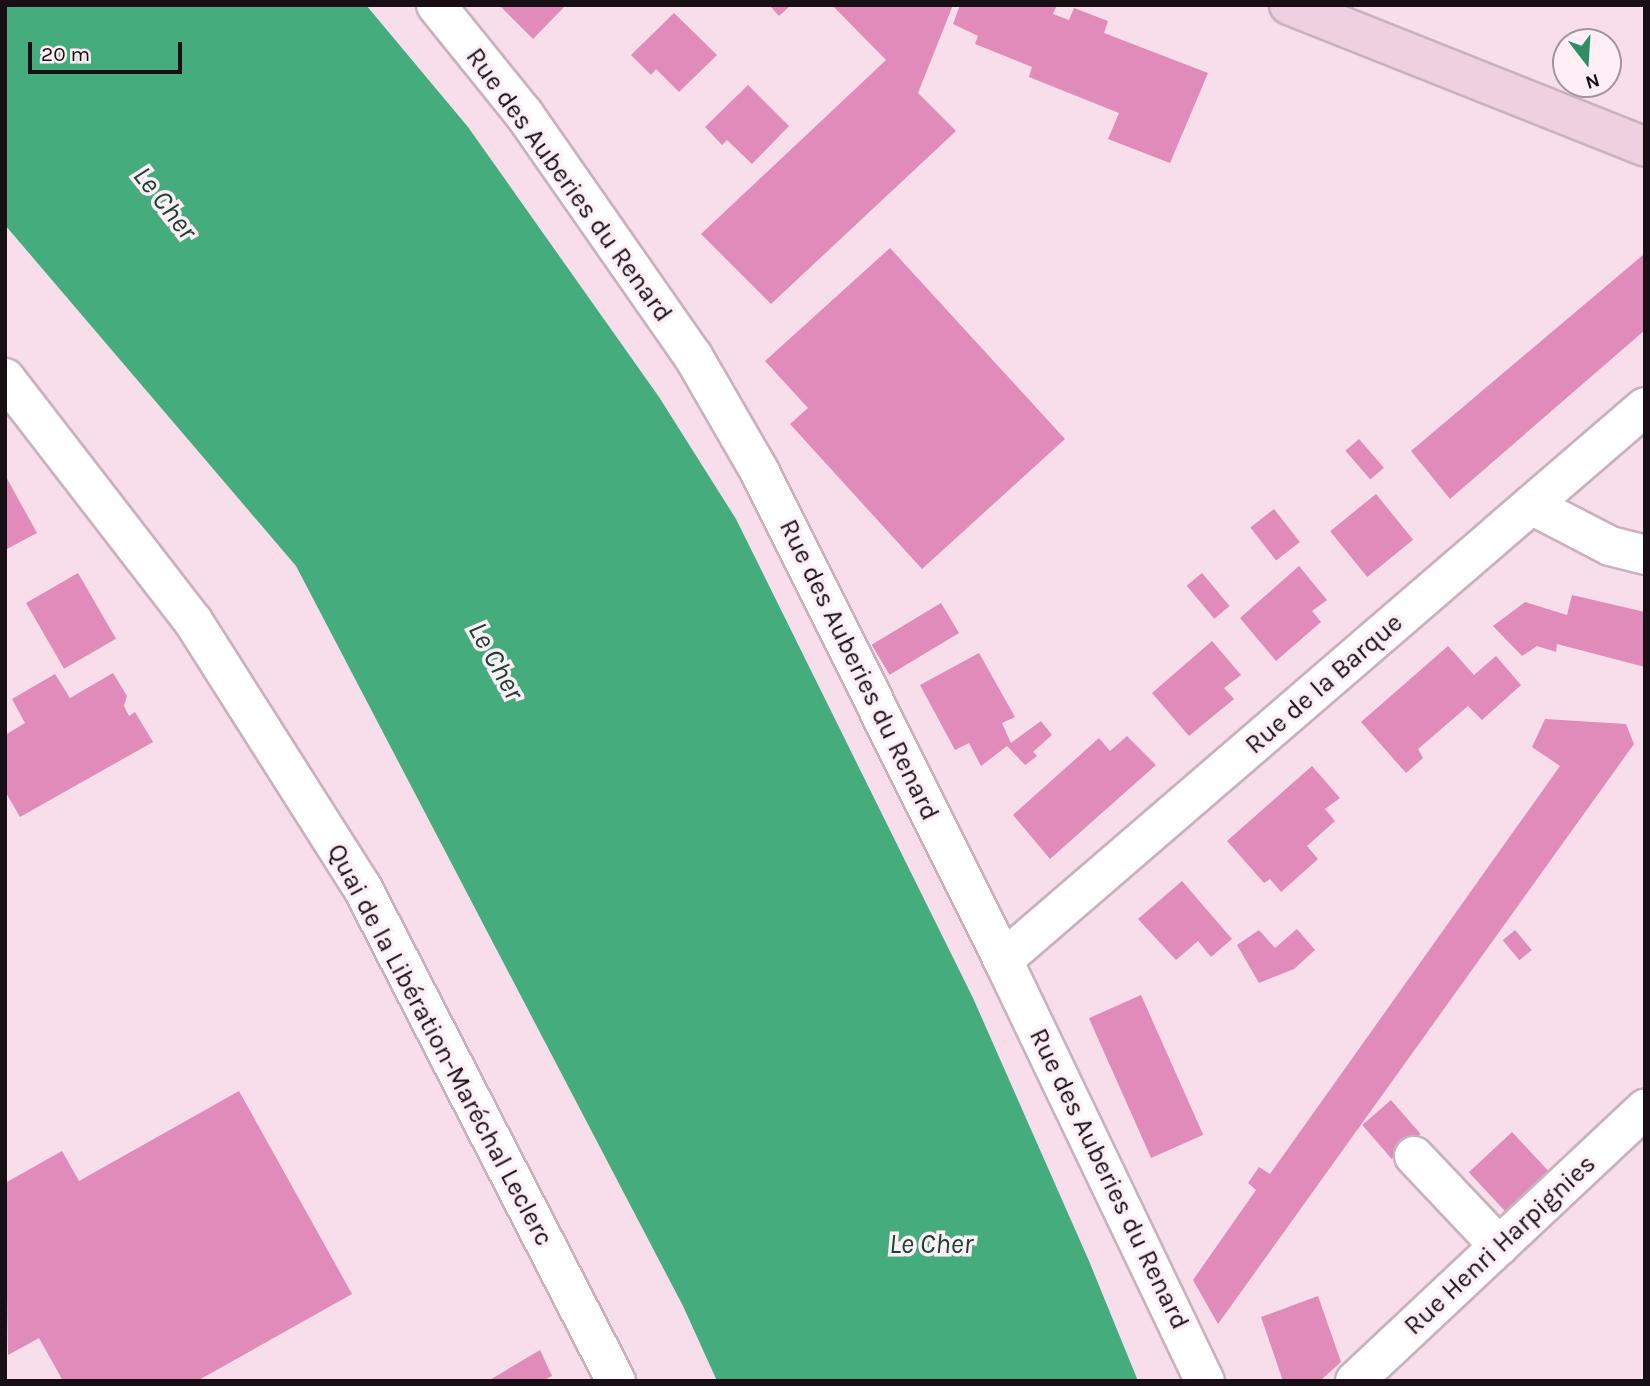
<!DOCTYPE html>
<html>
<head>
<meta charset="utf-8">
<style>
  body { margin:0 }
  #map { position:relative; width:1650px; height:1386px; overflow:hidden; background:#f8deeb; font-family:Karla,sans-serif }
  div>[style] { position:absolute }
  .water>* { inset:0; background:#45ac7e }
  .building>* { inset:0; background:#e08bb9; transform-origin:0 0 }
  .roads { filter:drop-shadow(2px 0 #c9b1bd) drop-shadow(-2px 0 #c9b1bd) drop-shadow(0 2px #c9b1bd) drop-shadow(0 -2px #c9b1bd) }
  .street>* { height:38px; margin:-19px; padding:0 19px; transform-origin:19px; border-radius:19px; background:#fff }
  .secondary>* { height:38px; margin:-19px; padding:0 19px; transform-origin:19px; border-radius:19px; background:#eed0e1 }
  span { translate:-50% -50%; white-space:nowrap; text-align:center; line-height:1.15; -webkit-text-stroke:7px #feeff6; paint-order:stroke }
  .street-label { font-size:26px; color:#180f14 }
  .water-label { font-size:28px; color:#18432f; font-style:italic }
  .frame { position:absolute; inset:0; border:7px solid #180f14; pointer-events:none }
  .north { position:absolute; left:1552px; top:28px; width:70px; height:70px; box-sizing:border-box; background:#feeff6; border:2px solid #a2959c; border-radius:50%; rotate:163deg; font-size:19px; font-weight:700; line-height:28px; text-align:center; color:#180f14 }
  .north::after { content:''; display:block; margin:auto; width:24px; height:32px; background:#308e65; clip-path:polygon(50% 0,100% 100%,50% 72%,0 100%) }
  .scale { position:absolute; left:28px; top:42px; width:154px; height:32px; box-sizing:border-box; border:4px solid #180f14; border-top:0; padding-left:9px; font-size:21px; line-height:24px; white-space:nowrap; color:#180f14; -webkit-text-stroke:5px #feeff6; paint-order:stroke }
</style>
</head>
<body>
<div id="map">
  <div class="water">
    <div style="clip-path:polygon(5px 5px,366px 5px,468px 127px,659px 397px,736px 519px,973px 998px,1089px 1261px,1138px 1381px,717px 1381px,683px 1306px,296px 566px,5px 225px)"></div>
  </div>
  <div class="building">
    <div style="clip-path:polygon(499px 5px,566px 5px,533px 39px)"></div>
    <div style="clip-path:polygon(769px 5px,791px 5px,779px 16px)"></div>
    <div style="clip-path:polygon(832px 5px,953px 5px,918px 93px,956px 131px,771px 304px,701px 234px,886px 60px)"></div>
    <div style="clip-path:polygon(960px 5px,1057px 5px,1053px 14px,1069px 20px,1074px 8px,1108px 21px,1104px 33px,1208px 73px,1170px 163px,1108px 139px,1119px 113px,1029px 77px,1032px 67px,975px 44px,978px 36px,953px 24px)"></div>
    <div style="clip-path:polygon(674px 13px,717px 55px,679px 92px,656px 69px,651px 75px,631px 55px)"></div>
    <div style="clip-path:polygon(748px 85px,789px 126px,752px 164px,727px 140px,722px 145px,705px 127px)"></div>
    <div style="clip-path:polygon(890px 248px,1065px 439px,922px 569px,790px 424px,808px 408px,765px 361px)"></div>
    <div style="clip-path:polygon(1643px 255px,1645px 330px,1450px 499px,1411px 451px)"></div>
    <div style="left:1359px;top:439px;width:38px;height:18px;rotate:49deg"></div>
    <div style="clip-path:polygon(5px 475px,37px 533px,5px 550px)"></div>
    <div style="left:1376px;top:494px;width:59px;height:59px;rotate:51deg"></div>
    <div style="left:1274px;top:509px;width:42px;height:30px;rotate:52deg"></div>
    <div style="clip-path:polygon(1299px 566px,1327px 600px,1312px 611px,1321px 622px,1276px 661px,1240px 618px)"></div>
    <div style="left:78px;top:573px;width:76px;height:60px;rotate:60deg"></div>
    <div style="left:1202px;top:573px;width:43px;height:20px;rotate:50deg"></div>
    <div style="clip-path:polygon(1572px 595px,1645px 612px,1645px 667px,1557px 644px,1556px 652px,1537px 646px,1522px 656px,1493px 626px,1525px 602px,1567px 615px)"></div>
    <div style="left:941px;top:603px;width:35px;height:81px;rotate:59deg"></div>
    <div style="clip-path:polygon(1212px 641px,1241px 675px,1224px 688px,1234px 699px,1189px 736px,1152px 693px)"></div>
    <div style="clip-path:polygon(1448px 646px,1474px 675px,1496px 656px,1521px 685px,1482px 720px,1468px 706px,1418px 749px,1423px 758px,1406px 773px,1361px 722px)"></div>
    <div style="clip-path:polygon(979px 653px,1015px 717px,1002px 723px,1011px 743px,1041px 721px,1052px 735px,1033px 752px,1037px 756px,1025px 765px,1007px 746px,981px 766px,969px 743px,955px 750px,920px 685px)"></div>
    <div style="clip-path:polygon(113px 673px,127px 696px,124px 706px,129px 716px,135px 712px,153px 742px,20px 817px,5px 791px,5px 735px,25px 723px,12px 699px,55px 674px,70px 698px)"></div>
    <div style="clip-path:polygon(1545px 719px,1626px 724px,1634px 744px,1218px 1324px,1193px 1280px,1256px 1190px,1248px 1183px,1259px 1167px,1270px 1174px,1560px 766px,1532px 747px)"></div>
    <div style="clip-path:polygon(1127px 736px,1156px 765px,1050px 859px,1013px 815px,1099px 738px,1110px 751px)"></div>
    <div style="clip-path:polygon(1312px 766px,1340px 798px,1325px 809px,1335px 821px,1307px 846px,1318px 859px,1281px 892px,1270px 879px,1264px 883px,1227px 841px)"></div>
    <div style="clip-path:polygon(1182px 881px,1232px 939px,1211px 957px,1198px 941px,1176px 960px,1138px 919px)"></div>
    <div style="clip-path:polygon(1297px 929px,1315px 950px,1294px 969px,1259px 983px,1237px 945px,1259px 930px,1275px 948px)"></div>
    <div style="left:1515px;top:930px;width:26px;height:16px;rotate:50deg"></div>
    <div style="left:1141px;top:995px;width:153px;height:57px;rotate:66deg"></div>
    <div style="clip-path:polygon(239px 1091px,352px 1294px,197px 1381px,63px 1381px,39px 1338px,8px 1355px,5px 1183px,62px 1151px,79px 1181px)"></div>
    <div style="left:1391px;top:1100px;width:45px;height:38px;rotate:49deg"></div>
    <div style="left:1512px;top:1132px;width:59px;height:59px;rotate:47deg"></div>
    <div style="clip-path:polygon(1318px 1296px,1341px 1362px,1320px 1381px,1283px 1381px,1261px 1317px)"></div>
    <div style="clip-path:polygon(540px 1350px,552px 1376px,542px 1381px,488px 1381px)"></div>
  </div>
  <div class="roads">
    <div class="street">
      <div style="left:436px;top:5px;width:140px;rotate:51.1deg"></div>
      <div style="left:524px;top:114px;width:295px;rotate:55.1deg"></div>
      <div style="left:693px;top:356px;width:134px;rotate:60deg"></div>
      <div style="left:760px;top:472px;width:545px;rotate:63.53deg"></div>
      <div style="left:1003px;top:960px;width:467px;rotate:64.4deg"></div>
      <div style="left:5px;top:378px;width:307px;rotate:52.3deg"></div>
      <div style="left:193px;top:621px;width:315px;rotate:57.6deg"></div>
      <div style="left:362px;top:887px;width:555px;rotate:62.79deg"></div>
      <div style="left:1531px;top:505px;width:89px;rotate:27.4deg"></div>
      <div style="left:1610px;top:546px;width:36px;rotate:14deg"></div>
      <div style="left:1003px;top:960px;width:847px;rotate:-40.74deg"></div>
      <div style="left:1414px;top:1156px;width:124px;rotate:46.6deg"></div>
      <div style="left:1355px;top:1381px;width:398px;rotate:-43.2deg"></div>
    </div>
    <div class="secondary">
      <div style="left:1289px;top:5px;width:383px;rotate:21.7deg"></div>
    </div>
  </div>
  <div class="street-label">
    <span style="left:569px;top:185px;rotate:54deg">Rue des Auberies du Renard</span>
    <span style="left:859px;top:670px;rotate:64deg">Rue des Auberies du Renard</span>
    <span style="left:1324px;top:684px;rotate:-41deg">Rue de la Barque</span>
    <span style="left:440px;top:1045px;rotate:62deg">Quai de la Libération-Maréchal Leclerc</span>
    <span style="left:1109px;top:1179px;rotate:64deg">Rue des Auberies du Renard</span>
    <span style="left:1500px;top:1245px;rotate:-43deg">Rue Henri Harpignies</span>
  </div>
  <div class="water-label">
    <span style="left:165px;top:203px;rotate:52deg">Le Cher</span>
    <span style="left:496px;top:661px;rotate:61deg">Le Cher</span>
    <span style="left:931px;top:1244px">Le Cher</span>
  </div>
  <div class="frame"></div>
  <div class="north">N</div>
  <div class="scale">20 m</div>
</div>
</body>
</html>
